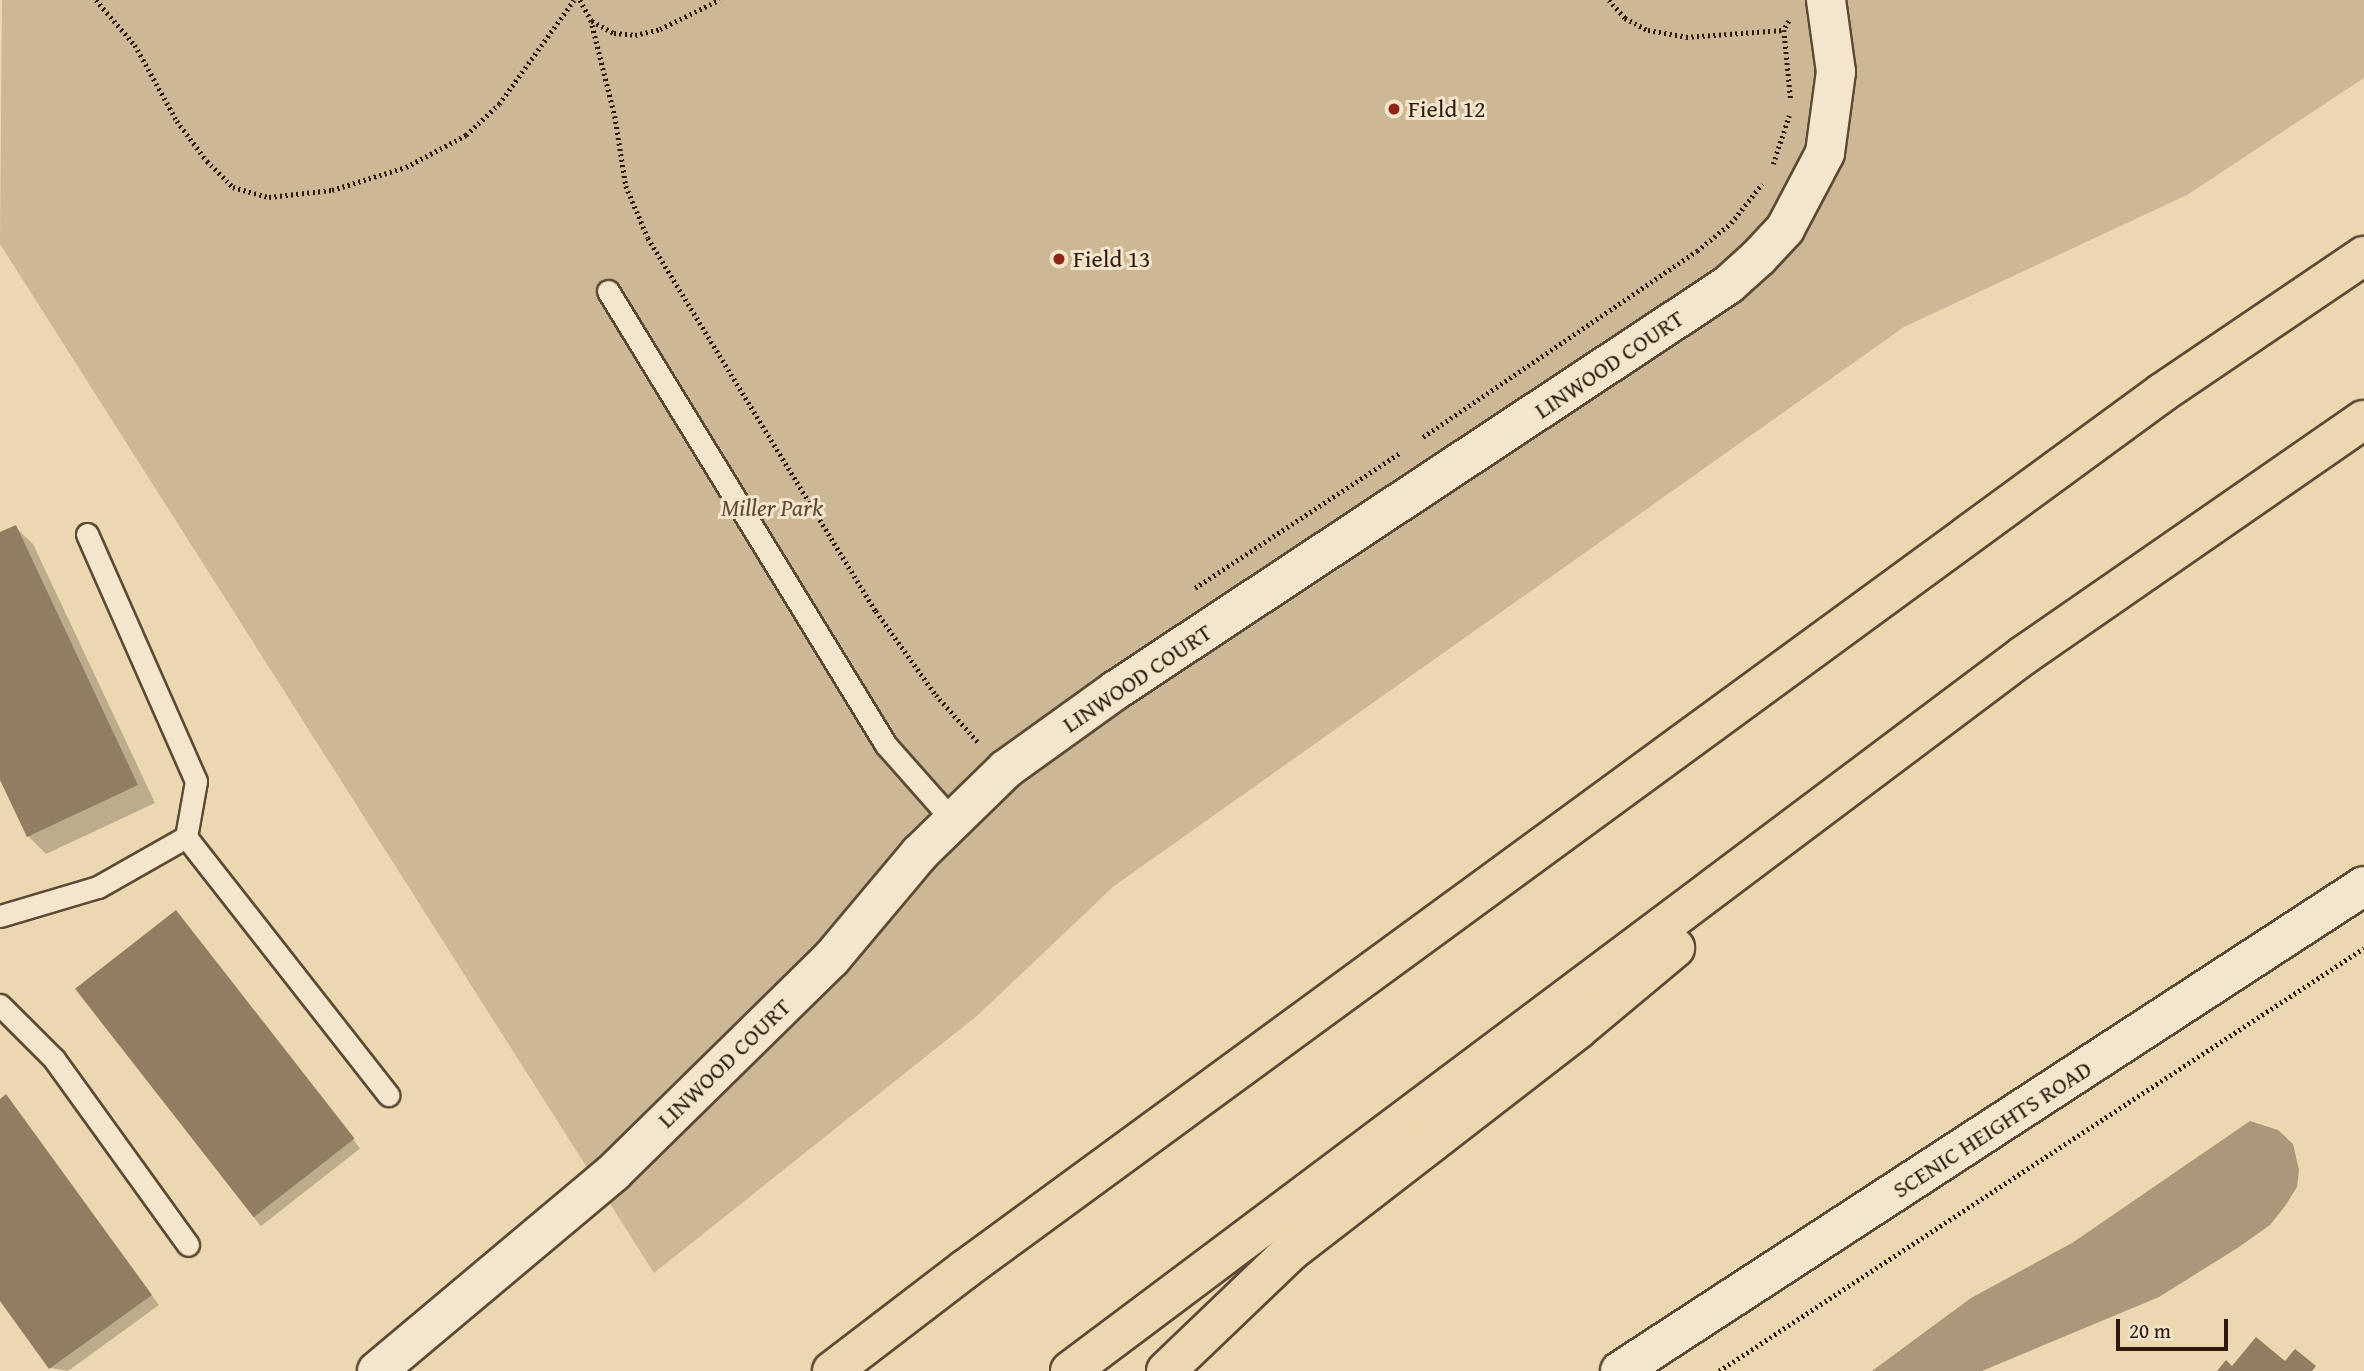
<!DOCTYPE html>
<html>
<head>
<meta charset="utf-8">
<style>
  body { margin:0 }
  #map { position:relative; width:2364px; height:1371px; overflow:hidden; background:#ecd8b0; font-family:"Gentium Book Plus",serif }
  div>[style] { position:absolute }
  .green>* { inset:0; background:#ccb894 }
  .water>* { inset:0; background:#ab9779 }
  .shadow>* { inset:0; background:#0003; transform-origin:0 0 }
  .building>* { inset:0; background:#907d62; transform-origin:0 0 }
  .path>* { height:4.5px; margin-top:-2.25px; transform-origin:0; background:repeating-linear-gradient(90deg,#2d1a0d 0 2px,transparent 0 5.5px) }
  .roads { filter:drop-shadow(2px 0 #5d4a36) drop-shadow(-2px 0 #5d4a36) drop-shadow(0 2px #5d4a36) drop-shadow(0 -2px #5d4a36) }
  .lane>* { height:21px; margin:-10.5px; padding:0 10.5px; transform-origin:10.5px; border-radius:10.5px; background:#f3e6cc }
  .street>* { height:38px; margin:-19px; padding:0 19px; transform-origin:19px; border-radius:19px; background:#f3e6cc }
  .secondary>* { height:38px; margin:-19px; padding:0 19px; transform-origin:19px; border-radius:19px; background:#f3e6cc }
  .highway>* { height:38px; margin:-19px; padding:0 19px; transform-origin:19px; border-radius:19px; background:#ecd8b0 }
  .dots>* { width:19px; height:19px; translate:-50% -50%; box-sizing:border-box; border:4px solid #f3e6cc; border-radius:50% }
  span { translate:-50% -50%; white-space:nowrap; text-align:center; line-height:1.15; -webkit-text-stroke:6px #f3e6cc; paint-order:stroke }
  .poi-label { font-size:24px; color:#2d1a0d }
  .left { translate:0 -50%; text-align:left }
  .street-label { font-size:24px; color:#2d1a0d }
  .park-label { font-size:24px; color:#5d4936; font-style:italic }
  .scale { position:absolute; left:2116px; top:1319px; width:112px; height:32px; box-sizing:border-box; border:4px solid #2d1a0d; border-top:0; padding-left:9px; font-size:21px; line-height:24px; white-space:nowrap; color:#2d1a0d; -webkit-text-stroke:5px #f3e6cc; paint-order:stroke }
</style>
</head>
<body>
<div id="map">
  <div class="green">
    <div style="clip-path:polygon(2px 0,2364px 0,2364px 78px,2187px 195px,1904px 327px,1114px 886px,978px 1015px,654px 1273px,0 244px)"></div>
  </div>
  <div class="water">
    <div style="clip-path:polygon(2250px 1121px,2278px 1130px,2293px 1144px,2299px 1170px,2297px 1187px,2285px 1206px,2270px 1225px,2239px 1247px,2159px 1297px,1982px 1371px,1872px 1371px,1971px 1298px,2072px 1243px)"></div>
  </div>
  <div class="shadow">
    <div style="clip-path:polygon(15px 527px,33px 544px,155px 803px,46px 854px,28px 836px,0 776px,0 534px)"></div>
    <div style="left:176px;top:913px;width:299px;height:126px;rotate:52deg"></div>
    <div style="clip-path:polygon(6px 1097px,159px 1305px,68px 1371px,51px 1368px,0 1298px,0 1101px)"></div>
  </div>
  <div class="building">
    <div style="clip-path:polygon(16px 525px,138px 785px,27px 837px,0 780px,0 532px)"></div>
    <div style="left:176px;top:910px;width:290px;height:128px;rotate:52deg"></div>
    <div style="clip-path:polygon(6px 1094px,152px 1295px,49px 1369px,0 1301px,0 1099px)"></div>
    <div style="clip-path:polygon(2256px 1337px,2285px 1361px,2295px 1349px,2316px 1366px,2312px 1371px,2217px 1371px,2226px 1360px,2232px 1366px)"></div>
  </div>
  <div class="path">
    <div style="left:96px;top:0;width:60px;rotate:49.1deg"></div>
    <div style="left:135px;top:45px;width:87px;rotate:61.1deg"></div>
    <div style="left:177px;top:121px;width:50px;rotate:53.1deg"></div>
    <div style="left:207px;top:161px;width:37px;rotate:45deg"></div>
    <div style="left:233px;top:187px;width:37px;rotate:16deg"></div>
    <div style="left:269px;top:197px;width:63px;rotate:-6.3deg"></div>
    <div style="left:332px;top:190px;width:77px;rotate:-17.3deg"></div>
    <div style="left:406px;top:167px;width:68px;rotate:-28.1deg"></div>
    <div style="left:466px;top:135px;width:45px;rotate:-43.2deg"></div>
    <div style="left:499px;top:104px;width:128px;rotate:-54.2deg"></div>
    <div style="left:580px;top:0;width:23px;rotate:61deg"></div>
    <div style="left:591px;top:20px;width:99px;rotate:76deg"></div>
    <div style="left:615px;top:116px;width:71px;rotate:81.1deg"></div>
    <div style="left:626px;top:186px;width:56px;rotate:67.1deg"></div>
    <div style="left:648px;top:238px;width:437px;rotate:58.6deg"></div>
    <div style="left:876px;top:611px;width:103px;rotate:54.5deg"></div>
    <div style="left:936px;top:695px;width:63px;rotate:48.2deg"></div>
    <div style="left:1609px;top:0;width:24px;rotate:48deg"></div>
    <div style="left:1625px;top:18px;width:26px;rotate:28deg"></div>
    <div style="left:1648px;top:30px;width:39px;rotate:10deg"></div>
    <div style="left:1686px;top:37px;width:98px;rotate:-4.1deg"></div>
    <div style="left:592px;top:21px;width:25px;rotate:29deg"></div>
    <div style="left:614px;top:33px;width:21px;rotate:5deg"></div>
    <div style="left:635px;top:35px;width:26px;rotate:-13deg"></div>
    <div style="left:660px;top:29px;width:66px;rotate:-26.2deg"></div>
    <div style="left:1789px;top:21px;width:10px;rotate:119deg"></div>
    <div style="left:1784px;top:30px;width:71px;rotate:84.4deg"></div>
    <div style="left:1773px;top:164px;width:51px;rotate:-71.6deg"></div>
    <div style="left:1423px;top:437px;width:331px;rotate:-34.2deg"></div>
    <div style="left:1697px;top:251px;width:44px;rotate:-39.5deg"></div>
    <div style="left:1731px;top:223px;width:50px;rotate:-51.5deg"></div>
    <div style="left:1195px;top:588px;width:247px;rotate:-33.4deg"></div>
    <div style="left:1719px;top:1371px;width:771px;rotate:-33.26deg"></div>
  </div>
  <div class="roads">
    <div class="lane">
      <div style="left:608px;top:291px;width:532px;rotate:58.52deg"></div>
      <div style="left:886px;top:745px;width:104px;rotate:48.5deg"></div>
      <div style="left:87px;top:534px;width:270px;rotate:66.2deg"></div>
      <div style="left:196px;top:781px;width:57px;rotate:100.1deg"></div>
      <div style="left:186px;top:837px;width:328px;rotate:51.9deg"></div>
      <div style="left:0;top:916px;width:102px;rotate:-16.5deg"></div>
      <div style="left:98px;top:887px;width:101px;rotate:-29.6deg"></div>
      <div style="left:0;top:1005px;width:76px;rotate:45deg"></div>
      <div style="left:54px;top:1059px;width:229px;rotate:54.2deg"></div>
    </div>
    <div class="street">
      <div style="left:377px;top:1371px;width:309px;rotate:-40deg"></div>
      <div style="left:614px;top:1172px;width:304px;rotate:-44.5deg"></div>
      <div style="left:831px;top:959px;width:138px;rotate:-50deg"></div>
      <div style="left:920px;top:853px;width:120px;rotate:-44.3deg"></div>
      <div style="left:1006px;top:769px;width:135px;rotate:-35.7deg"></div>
      <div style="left:1116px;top:690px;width:734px;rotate:-33.5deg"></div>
      <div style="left:1728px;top:285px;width:40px;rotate:-42deg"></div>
      <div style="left:1758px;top:258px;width:40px;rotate:-47deg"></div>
      <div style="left:1785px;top:229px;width:86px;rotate:-62.2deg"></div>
      <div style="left:1825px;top:153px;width:82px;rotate:-82.3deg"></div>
      <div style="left:1836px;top:72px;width:73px;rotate:-97.9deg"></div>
    </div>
    <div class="secondary">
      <div style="left:1620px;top:1371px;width:888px;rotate:-33.1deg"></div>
    </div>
    <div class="highway">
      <div style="left:832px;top:1371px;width:166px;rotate:-37.4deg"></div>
      <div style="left:964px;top:1270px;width:1486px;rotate:-36.21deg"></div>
      <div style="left:2163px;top:392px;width:243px;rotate:-34.1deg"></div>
      <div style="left:1070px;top:1371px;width:1193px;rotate:-36.89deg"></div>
      <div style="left:2024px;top:655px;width:413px;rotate:-34.7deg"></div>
      <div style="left:1166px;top:1371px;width:172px;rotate:-43.8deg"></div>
      <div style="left:1290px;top:1252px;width:363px;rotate:-37.7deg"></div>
      <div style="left:1577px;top:1030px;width:128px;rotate:-39.9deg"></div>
    </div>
  </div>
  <div class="dots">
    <div style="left:1394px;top:109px;background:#8f2418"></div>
    <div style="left:1059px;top:259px;background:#8f2418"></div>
  </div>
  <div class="poi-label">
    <span class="left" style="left:1408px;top:109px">Field 12</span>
    <span class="left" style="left:1073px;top:259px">Field 13</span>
  </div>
  <div class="street-label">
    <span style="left:1609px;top:364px;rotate:-34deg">LINWOOD COURT</span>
    <span style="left:1137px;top:678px;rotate:-34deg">LINWOOD COURT</span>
    <span style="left:724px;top:1063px;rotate:-44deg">LINWOOD COURT</span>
    <span style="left:1992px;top:1129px;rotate:-33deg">SCENIC HEIGHTS ROAD</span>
  </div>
  <div class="park-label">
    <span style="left:772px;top:508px">Miller Park</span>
  </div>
  <div class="scale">20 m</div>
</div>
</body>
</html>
